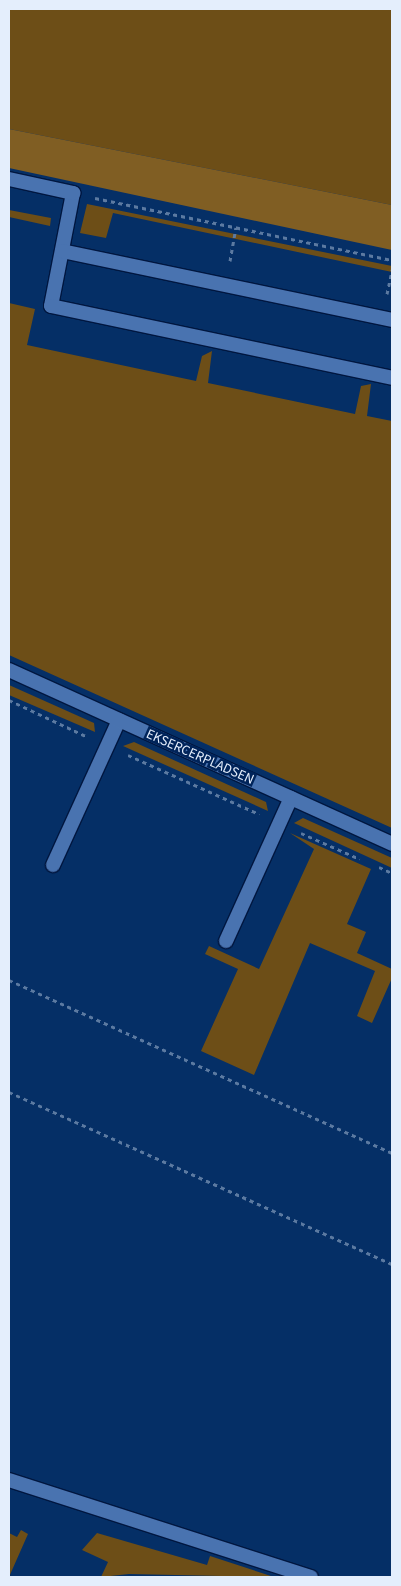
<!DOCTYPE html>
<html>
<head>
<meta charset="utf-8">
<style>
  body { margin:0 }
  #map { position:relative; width:401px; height:1586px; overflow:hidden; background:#052f66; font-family:"Source Sans 3",sans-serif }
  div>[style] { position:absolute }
  .green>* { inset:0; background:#6d4e17 }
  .forest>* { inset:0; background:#805e23 }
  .path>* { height:3px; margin-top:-1.5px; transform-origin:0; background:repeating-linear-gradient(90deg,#5c7aa1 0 4px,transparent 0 8px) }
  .roads { filter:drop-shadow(1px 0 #001740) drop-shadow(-1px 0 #001740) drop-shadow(0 1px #001740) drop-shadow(0 -1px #001740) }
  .service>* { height:14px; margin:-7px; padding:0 7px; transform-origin:7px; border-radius:7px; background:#4973b0 }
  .minor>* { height:14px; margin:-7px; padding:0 7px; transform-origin:7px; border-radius:7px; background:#4973b0 }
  span { translate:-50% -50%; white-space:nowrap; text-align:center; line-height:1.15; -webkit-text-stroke:5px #00245a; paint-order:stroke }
  .street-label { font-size:14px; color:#e4eefc }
  .frame { position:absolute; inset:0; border:10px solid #e4eefc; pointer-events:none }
</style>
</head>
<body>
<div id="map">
  <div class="green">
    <div style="clip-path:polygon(9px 9px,392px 9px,392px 205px,9px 129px)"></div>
    <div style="clip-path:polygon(87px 204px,392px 266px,392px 272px,113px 213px,106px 238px,80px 233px)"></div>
    <div style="clip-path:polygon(9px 210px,51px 218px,50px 226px,9px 217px)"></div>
    <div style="clip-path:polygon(9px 303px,35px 309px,27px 345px,196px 381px,202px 356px,212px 351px,208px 383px,355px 414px,361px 386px,371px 384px,367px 416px,392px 421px,392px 828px,9px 655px)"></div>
    <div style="clip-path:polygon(9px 685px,94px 723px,95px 732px,9px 695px)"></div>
    <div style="clip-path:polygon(134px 742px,266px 802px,268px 811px,123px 746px)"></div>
    <div style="clip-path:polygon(303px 818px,392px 858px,392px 868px,294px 823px)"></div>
    <div style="clip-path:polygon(290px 833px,371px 869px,347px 924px,366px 932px,357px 953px,392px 969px,392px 978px,372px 1023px,357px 1016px,375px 971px,310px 943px,254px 1075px,201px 1051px,238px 969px,205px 954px,209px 946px,259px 969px,314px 849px)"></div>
    <div style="clip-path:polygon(21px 1530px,28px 1534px,9px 1577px,9px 1533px,17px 1537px)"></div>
    <div style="clip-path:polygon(97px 1533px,207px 1565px,210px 1556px,274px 1577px,129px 1574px,101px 1577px,108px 1562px,82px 1550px)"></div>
  </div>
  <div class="forest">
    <div style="clip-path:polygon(9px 129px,392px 205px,392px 250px,9px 168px)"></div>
  </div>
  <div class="path">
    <div style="left:95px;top:198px;width:303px;rotate:11.8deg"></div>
    <div style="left:230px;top:261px;width:34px;rotate:-80deg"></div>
    <div style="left:387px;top:294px;width:25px;rotate:-78deg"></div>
    <div style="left:9px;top:700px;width:85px;rotate:25.1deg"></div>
    <div style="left:128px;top:755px;width:144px;rotate:24.2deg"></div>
    <div style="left:301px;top:833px;width:64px;rotate:23.8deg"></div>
    <div style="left:379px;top:867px;width:14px;rotate:25deg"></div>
    <div style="left:9px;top:980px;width:420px;rotate:24.3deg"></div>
    <div style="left:9px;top:1092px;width:420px;rotate:24.2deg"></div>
  </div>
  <div class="roads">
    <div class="service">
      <div style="left:73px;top:193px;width:115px;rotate:101deg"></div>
      <div style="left:51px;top:306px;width:349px;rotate:11.9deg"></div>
      <div style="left:62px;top:251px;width:337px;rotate:11.8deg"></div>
      <div style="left:53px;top:865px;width:159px;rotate:-65.5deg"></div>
      <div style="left:226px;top:941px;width:157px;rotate:-65.6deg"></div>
      <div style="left:9px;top:1480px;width:317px;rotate:17.8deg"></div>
    </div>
    <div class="minor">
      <div style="left:9px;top:179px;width:66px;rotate:12.3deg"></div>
      <div style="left:9px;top:670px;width:421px;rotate:24.4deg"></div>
    </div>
  </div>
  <div class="street-label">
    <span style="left:200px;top:757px;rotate:24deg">EKSERCERPLADSEN</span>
  </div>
  <div class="frame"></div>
</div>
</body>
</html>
